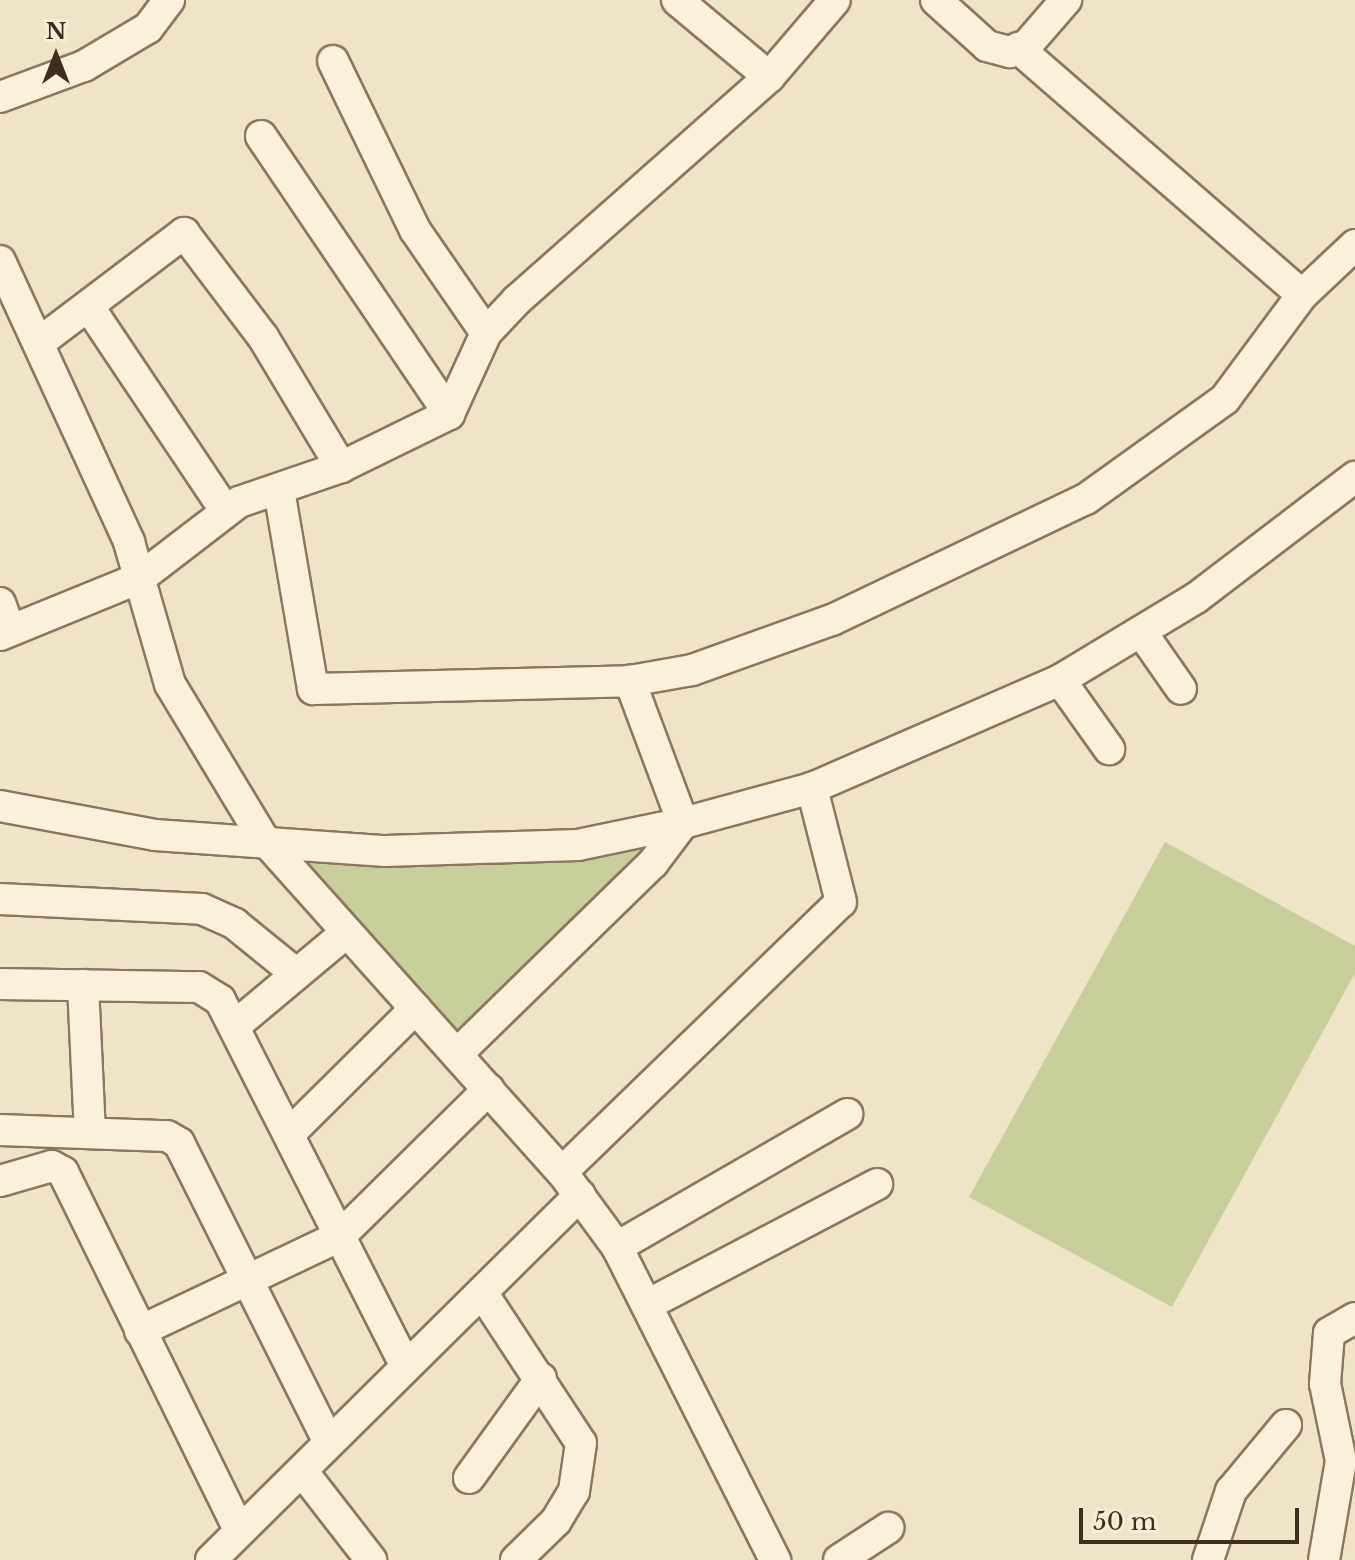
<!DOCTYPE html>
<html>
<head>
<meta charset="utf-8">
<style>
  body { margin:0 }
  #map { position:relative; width:1355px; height:1560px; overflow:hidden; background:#f0e4c8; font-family:"Libre Baskerville",serif }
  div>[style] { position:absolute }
  .green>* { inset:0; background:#c9cf9b }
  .roads { filter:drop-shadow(2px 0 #8d765c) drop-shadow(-2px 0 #8d765c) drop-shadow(0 2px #8d765c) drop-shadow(0 -2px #8d765c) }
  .minor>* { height:30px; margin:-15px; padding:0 15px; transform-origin:15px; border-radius:15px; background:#faf1dc }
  span { translate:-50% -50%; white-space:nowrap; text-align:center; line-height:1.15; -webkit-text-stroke:7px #f7eed8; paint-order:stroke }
  .north { position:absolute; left:16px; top:16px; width:80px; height:80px; -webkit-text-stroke:6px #f7eed8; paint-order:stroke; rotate:0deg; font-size:22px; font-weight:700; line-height:32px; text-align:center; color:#3d2e20 }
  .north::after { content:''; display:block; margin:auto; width:28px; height:36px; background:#3d2e20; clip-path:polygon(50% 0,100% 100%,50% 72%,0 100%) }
  .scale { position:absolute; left:1079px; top:1508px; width:220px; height:36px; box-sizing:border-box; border:4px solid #3d2e20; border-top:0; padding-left:10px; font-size:24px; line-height:28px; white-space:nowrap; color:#3d2e20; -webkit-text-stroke:6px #f7eed8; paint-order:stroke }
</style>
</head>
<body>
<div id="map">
  <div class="green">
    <div style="clip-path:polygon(662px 834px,457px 1038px,292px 857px,487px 864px)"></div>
    <div style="clip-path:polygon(1165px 842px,1355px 946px,1355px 973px,1172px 1307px,969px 1197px)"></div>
  </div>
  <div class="roads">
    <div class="minor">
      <div style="left:677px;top:0;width:120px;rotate:39.9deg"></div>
      <div style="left:936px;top:0;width:69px;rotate:42deg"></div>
      <div style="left:987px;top:46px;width:24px;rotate:15deg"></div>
      <div style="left:1010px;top:52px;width:18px;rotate:-22deg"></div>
      <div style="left:1027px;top:45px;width:60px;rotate:-49.1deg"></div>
      <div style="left:1018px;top:48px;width:376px;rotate:41deg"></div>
      <div style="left:333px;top:61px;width:188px;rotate:64.1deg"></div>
      <div style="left:415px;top:230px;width:125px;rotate:55.4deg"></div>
      <div style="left:0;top:97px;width:90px;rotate:-20.3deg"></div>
      <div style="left:84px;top:66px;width:74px;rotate:-30.7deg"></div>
      <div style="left:148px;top:28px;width:35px;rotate:-53deg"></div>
      <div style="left:261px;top:136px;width:336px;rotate:55.9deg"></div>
      <div style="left:0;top:261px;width:309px;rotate:65.3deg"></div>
      <div style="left:129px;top:542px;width:148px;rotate:73.9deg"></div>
      <div style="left:170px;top:684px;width:180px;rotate:58.9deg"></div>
      <div style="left:263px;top:838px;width:448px;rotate:48.2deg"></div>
      <div style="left:562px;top:1172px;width:93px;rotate:53.7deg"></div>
      <div style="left:617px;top:1247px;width:351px;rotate:63.2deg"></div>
      <div style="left:89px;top:307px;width:244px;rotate:56.2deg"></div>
      <div style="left:40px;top:342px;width:181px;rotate:-37.1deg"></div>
      <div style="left:184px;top:233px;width:131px;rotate:52.8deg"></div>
      <div style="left:263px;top:337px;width:152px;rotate:59deg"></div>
      <div style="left:279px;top:490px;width:202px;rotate:80.3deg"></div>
      <div style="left:313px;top:689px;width:317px;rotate:-1.4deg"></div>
      <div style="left:630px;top:681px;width:63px;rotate:-10.1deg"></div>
      <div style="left:692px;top:670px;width:149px;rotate:-19.7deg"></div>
      <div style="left:832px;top:620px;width:281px;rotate:-25.5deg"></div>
      <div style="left:1086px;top:499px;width:171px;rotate:-35.7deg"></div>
      <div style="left:1225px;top:399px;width:129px;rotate:-53.5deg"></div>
      <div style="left:1302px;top:295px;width:73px;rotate:-43.3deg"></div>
      <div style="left:0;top:603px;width:29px;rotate:70deg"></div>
      <div style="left:1142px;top:633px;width:68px;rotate:55.1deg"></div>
      <div style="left:0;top:635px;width:151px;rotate:-22.2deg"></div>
      <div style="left:140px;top:578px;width:125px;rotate:-37.5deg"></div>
      <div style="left:239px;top:502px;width:108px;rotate:-18.9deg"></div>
      <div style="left:341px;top:467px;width:120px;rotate:-26.1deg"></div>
      <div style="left:449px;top:414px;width:89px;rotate:-65.4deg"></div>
      <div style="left:486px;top:333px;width:45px;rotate:-46.8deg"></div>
      <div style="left:517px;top:300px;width:337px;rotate:-41.5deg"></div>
      <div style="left:769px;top:77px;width:101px;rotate:-49.4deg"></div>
      <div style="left:1060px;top:680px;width:85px;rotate:54.6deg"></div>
      <div style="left:0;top:806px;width:158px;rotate:10.6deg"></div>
      <div style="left:155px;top:835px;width:231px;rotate:4deg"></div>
      <div style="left:385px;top:851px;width:193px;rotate:-1.8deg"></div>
      <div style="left:578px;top:845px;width:107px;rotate:-11.8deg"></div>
      <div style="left:683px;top:823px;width:134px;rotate:-15.2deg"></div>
      <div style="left:812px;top:788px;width:270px;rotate:-23.5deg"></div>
      <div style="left:1060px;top:680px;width:159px;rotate:-31.1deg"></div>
      <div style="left:1196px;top:598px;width:200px;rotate:-37.3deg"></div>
      <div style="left:0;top:899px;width:202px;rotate:2.8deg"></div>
      <div style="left:202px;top:909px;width:36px;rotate:24deg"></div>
      <div style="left:235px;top:924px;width:76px;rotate:39.1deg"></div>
      <div style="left:0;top:984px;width:199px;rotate:0.9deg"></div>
      <div style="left:199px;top:987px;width:25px;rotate:32deg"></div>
      <div style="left:220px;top:1000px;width:411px;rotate:63.1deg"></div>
      <div style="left:83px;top:985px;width:148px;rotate:87.3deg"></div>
      <div style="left:237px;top:1024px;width:143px;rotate:-39.9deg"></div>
      <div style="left:457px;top:1054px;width:274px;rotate:-44.3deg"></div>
      <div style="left:653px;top:863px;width:50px;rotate:-53.1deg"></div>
      <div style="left:683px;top:823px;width:152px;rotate:-110.5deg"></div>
      <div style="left:0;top:1130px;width:167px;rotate:2.1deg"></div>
      <div style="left:167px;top:1136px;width:14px;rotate:30deg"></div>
      <div style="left:179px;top:1143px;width:335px;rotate:63.4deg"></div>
      <div style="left:290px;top:1133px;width:177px;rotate:-44.8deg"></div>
      <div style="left:562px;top:1172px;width:388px;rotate:-44.1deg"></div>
      <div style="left:841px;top:902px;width:118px;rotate:-104.3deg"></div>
      <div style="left:0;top:1181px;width:54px;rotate:-16.1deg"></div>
      <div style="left:52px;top:1166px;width:13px;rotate:29deg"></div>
      <div style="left:63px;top:1172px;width:400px;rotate:63.8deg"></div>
      <div style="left:617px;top:1247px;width:266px;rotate:-30deg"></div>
      <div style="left:483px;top:1294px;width:178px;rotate:56.7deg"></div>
      <div style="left:581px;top:1443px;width:49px;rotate:98.3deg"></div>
      <div style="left:574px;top:1491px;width:35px;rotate:121deg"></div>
      <div style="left:556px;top:1521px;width:56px;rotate:135.7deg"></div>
      <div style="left:647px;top:1305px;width:260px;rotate:-27.7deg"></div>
      <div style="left:140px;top:1331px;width:221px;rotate:-25.4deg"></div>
      <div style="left:340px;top:1236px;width:209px;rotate:-44.6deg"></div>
      <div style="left:302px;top:1471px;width:113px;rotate:52.2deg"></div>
      <div style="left:469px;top:1478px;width:123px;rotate:-54.2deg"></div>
      <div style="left:211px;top:1560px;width:519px;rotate:-44.69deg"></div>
      <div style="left:839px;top:1560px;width:59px;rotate:-33.1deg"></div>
      <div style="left:1208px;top:1560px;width:73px;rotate:-71.6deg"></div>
      <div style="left:1231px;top:1491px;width:86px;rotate:-50.2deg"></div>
      <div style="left:1324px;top:1560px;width:100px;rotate:-80.3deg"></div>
      <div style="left:1341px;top:1461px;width:79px;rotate:-101.7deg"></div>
      <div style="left:1325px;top:1384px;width:51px;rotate:-85.5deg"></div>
      <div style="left:1329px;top:1333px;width:30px;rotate:-30deg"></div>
    </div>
  </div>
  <div class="north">N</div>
  <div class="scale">50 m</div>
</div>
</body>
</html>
